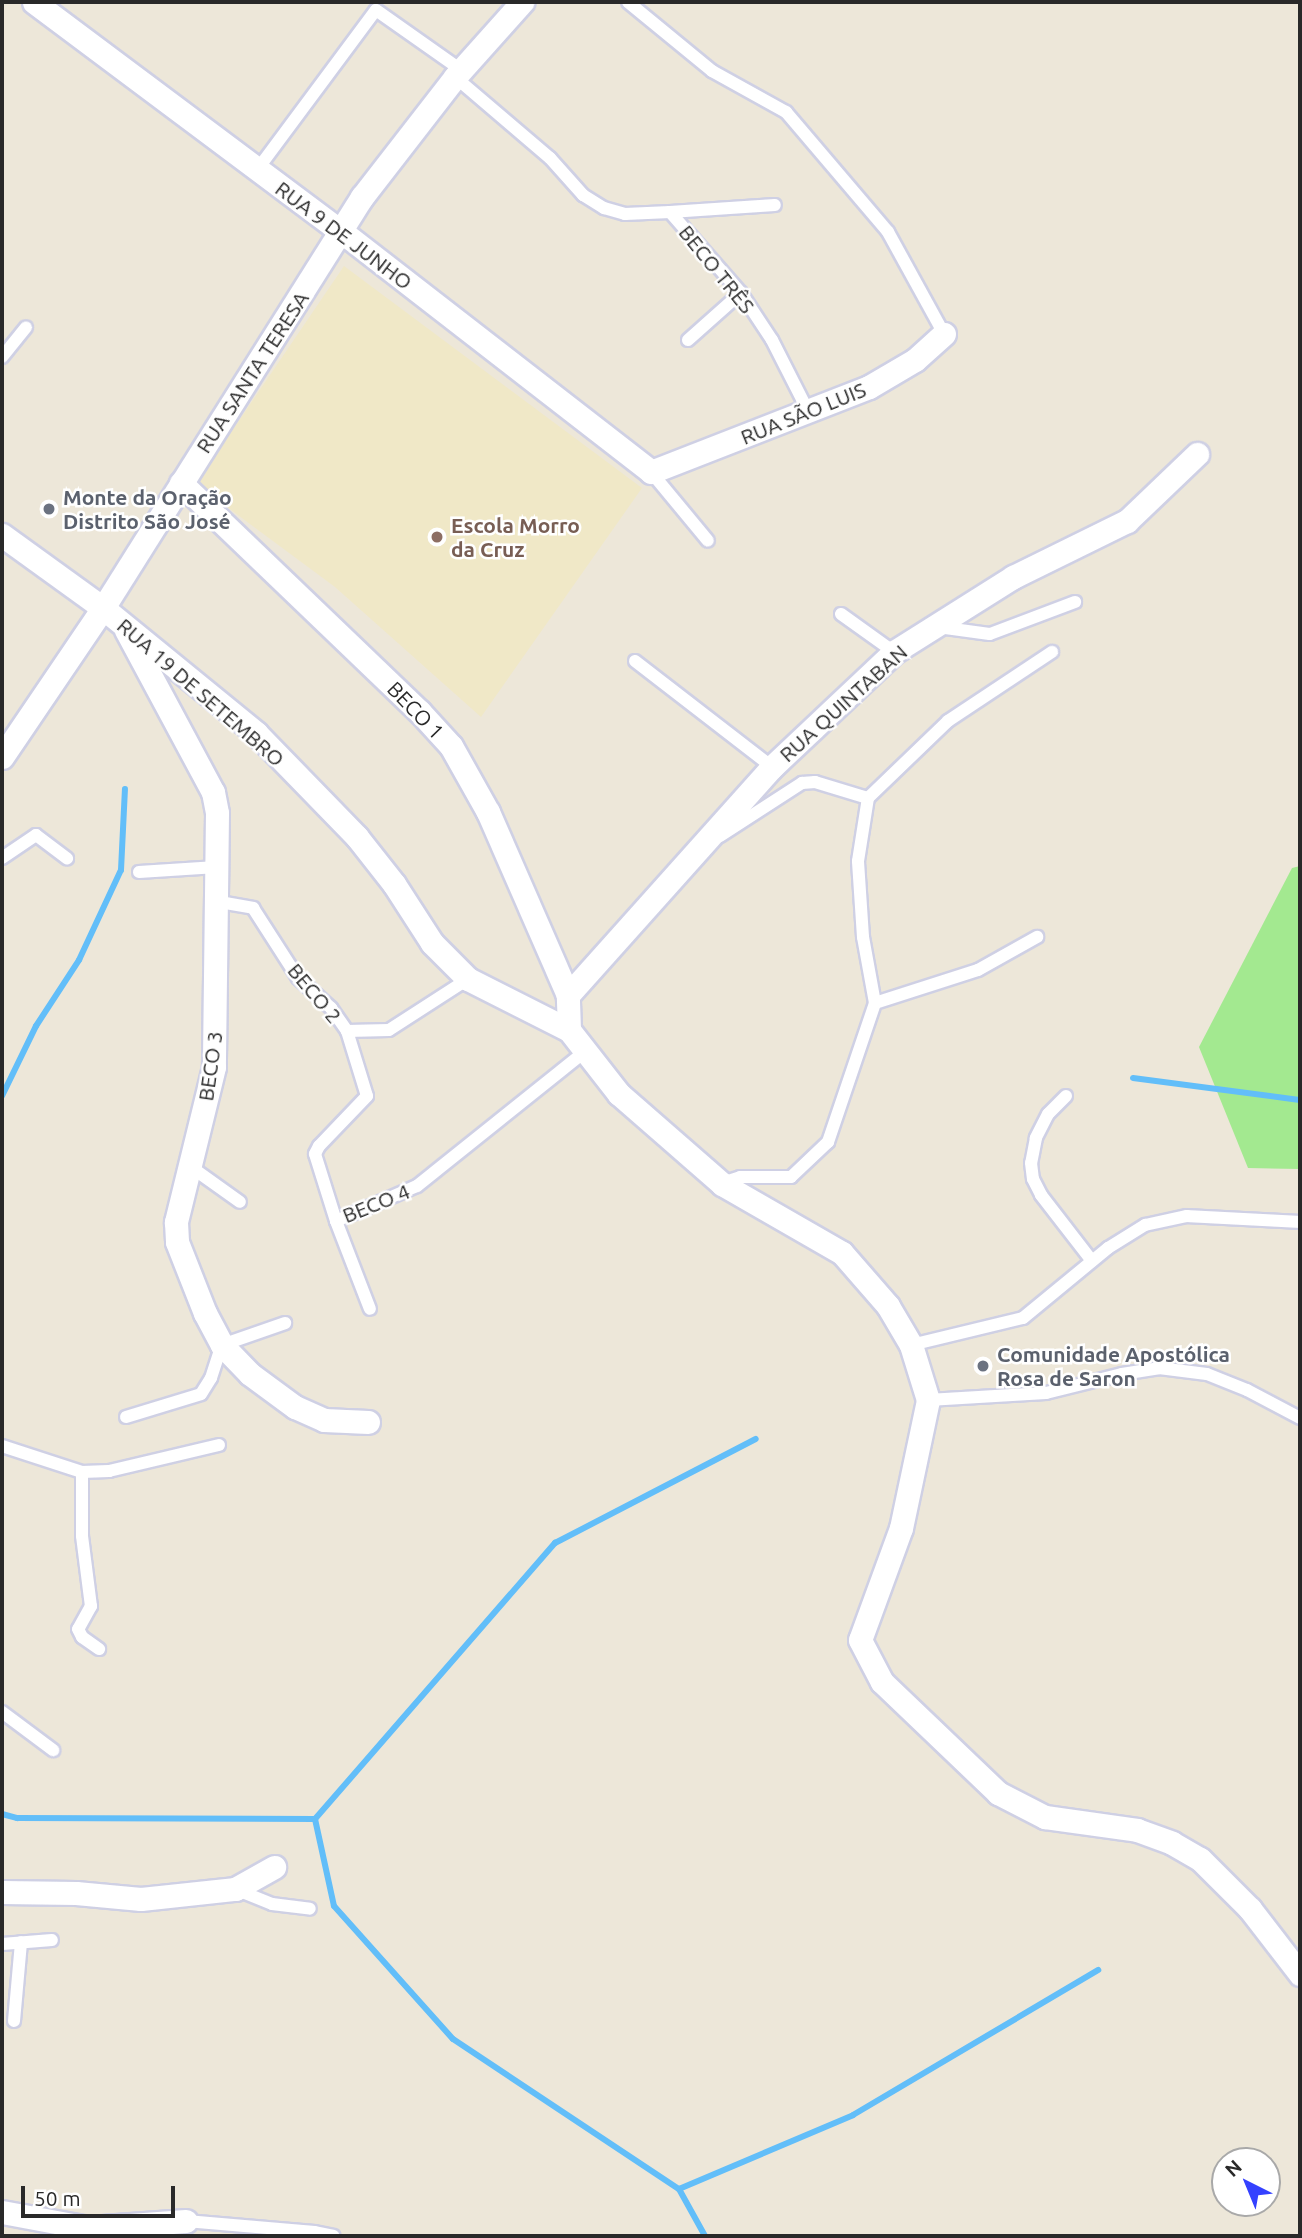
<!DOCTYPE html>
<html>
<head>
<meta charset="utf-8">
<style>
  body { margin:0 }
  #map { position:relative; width:1302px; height:2238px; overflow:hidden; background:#ede7d9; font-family:Ubuntu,sans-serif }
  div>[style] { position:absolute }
  .education>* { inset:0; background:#f0e8c7 }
  .green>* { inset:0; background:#a3e990 }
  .stream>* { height:6px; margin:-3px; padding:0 3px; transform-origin:3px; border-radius:3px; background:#62bef9 }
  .roads { filter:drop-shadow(2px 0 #cfd0e4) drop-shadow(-2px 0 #cfd0e4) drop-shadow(0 2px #cfd0e4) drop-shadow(0 -2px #cfd0e4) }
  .lane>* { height:12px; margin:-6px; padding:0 6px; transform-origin:6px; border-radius:6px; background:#fff }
  .street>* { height:23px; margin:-11.5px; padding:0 11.5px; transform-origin:11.5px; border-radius:11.5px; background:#fff }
  .dots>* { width:19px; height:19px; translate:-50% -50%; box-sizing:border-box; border:4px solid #fff; border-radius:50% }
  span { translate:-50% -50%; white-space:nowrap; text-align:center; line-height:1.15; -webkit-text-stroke:5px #fff; paint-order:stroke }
  .street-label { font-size:21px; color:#292929 }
  .worship-label { font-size:21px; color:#5b616d; font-weight:700 }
  .left { translate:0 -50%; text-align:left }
  .education-label { font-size:21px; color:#785e54; font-weight:700 }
  .frame { position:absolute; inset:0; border:4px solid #292929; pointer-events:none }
  .north { position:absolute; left:1211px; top:2147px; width:70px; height:70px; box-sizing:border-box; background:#fff; border:2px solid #a9a9a9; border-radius:50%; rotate:317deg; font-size:19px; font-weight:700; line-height:28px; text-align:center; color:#292929 }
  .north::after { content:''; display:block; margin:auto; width:24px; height:32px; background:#3441ff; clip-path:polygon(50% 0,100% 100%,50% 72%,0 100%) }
  .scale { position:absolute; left:21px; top:2186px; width:154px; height:32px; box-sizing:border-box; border:4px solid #292929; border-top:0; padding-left:9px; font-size:21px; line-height:24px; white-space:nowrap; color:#292929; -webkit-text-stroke:5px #fff; paint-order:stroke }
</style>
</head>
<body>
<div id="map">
  <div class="education">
    <div style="clip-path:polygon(344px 266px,642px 488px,481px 717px,335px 587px,196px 484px)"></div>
  </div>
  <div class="green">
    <div style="clip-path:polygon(1300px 866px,1300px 1169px,1248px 1168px,1199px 1047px,1292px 868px)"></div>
  </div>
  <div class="stream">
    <div style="left:1133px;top:1078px;width:168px;rotate:7.5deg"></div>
    <div style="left:2px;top:1096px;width:78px;rotate:-64.1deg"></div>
    <div style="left:36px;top:1026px;width:79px;rotate:-56.9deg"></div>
    <div style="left:79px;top:960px;width:99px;rotate:-65deg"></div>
    <div style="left:121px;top:870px;width:81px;rotate:-87.2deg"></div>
    <div style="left:2px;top:1814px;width:16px;rotate:15deg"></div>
    <div style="left:17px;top:1818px;width:298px;rotate:0.2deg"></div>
    <div style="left:315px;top:1819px;width:89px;rotate:77.7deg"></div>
    <div style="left:334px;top:1906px;width:178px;rotate:48.2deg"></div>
    <div style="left:453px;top:2039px;width:271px;rotate:33.6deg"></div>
    <div style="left:679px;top:2189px;width:54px;rotate:61deg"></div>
    <div style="left:315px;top:1819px;width:366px;rotate:-49deg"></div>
    <div style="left:555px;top:1543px;width:226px;rotate:-27.4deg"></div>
    <div style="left:679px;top:2189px;width:189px;rotate:-23deg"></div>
    <div style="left:853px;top:2115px;width:285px;rotate:-30.6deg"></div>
  </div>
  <div class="roads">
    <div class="lane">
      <div style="left:628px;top:2px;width:109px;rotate:39.4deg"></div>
      <div style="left:712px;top:71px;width:85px;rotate:29deg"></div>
      <div style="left:786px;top:112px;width:157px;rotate:49.6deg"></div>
      <div style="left:888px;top:232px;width:116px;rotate:61.2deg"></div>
      <div style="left:455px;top:77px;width:125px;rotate:40.5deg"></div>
      <div style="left:550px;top:158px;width:50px;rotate:48.3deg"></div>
      <div style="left:583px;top:195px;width:25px;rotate:32deg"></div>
      <div style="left:604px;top:208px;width:22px;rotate:16deg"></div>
      <div style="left:625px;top:214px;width:45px;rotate:-2.5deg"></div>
      <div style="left:670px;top:212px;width:108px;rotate:48.8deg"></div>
      <div style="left:741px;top:293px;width:56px;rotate:56.6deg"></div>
      <div style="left:772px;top:340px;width:82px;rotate:63.1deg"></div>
      <div style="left:257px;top:170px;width:199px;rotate:-53.4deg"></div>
      <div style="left:376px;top:10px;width:104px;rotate:35.2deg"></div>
      <div style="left:670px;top:212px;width:105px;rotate:-3.8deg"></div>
      <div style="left:688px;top:340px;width:71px;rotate:-41.6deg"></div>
      <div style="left:2px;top:357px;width:38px;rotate:-51deg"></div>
      <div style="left:651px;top:472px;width:89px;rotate:50.4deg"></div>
      <div style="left:841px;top:614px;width:65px;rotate:35.6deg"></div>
      <div style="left:938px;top:627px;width:52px;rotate:7.7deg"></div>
      <div style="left:990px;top:634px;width:91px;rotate:-20.6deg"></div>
      <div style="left:635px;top:661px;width:173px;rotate:37.7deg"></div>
      <div style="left:720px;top:836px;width:98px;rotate:-32.9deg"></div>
      <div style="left:802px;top:783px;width:13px;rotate:-4deg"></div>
      <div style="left:815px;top:782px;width:55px;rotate:16.8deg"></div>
      <div style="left:868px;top:798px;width:111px;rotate:-43.9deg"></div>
      <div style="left:948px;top:721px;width:125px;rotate:-33.6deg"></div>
      <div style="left:2px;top:858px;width:41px;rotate:-34.1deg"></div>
      <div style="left:36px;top:835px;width:39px;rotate:37deg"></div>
      <div style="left:139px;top:872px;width:78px;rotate:-3.7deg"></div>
      <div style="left:214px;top:901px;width:40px;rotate:10deg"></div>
      <div style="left:253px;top:908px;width:83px;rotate:57.3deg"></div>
      <div style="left:298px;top:978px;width:45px;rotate:42.3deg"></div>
      <div style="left:331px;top:1008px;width:28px;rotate:55deg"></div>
      <div style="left:347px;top:1031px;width:42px;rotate:-1.4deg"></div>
      <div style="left:389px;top:1030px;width:94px;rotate:-32.8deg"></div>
      <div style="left:875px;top:1003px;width:108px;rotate:-17.8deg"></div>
      <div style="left:978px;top:970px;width:68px;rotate:-29.2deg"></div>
      <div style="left:347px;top:1031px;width:68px;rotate:72.9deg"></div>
      <div style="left:367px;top:1096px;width:69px;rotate:133.8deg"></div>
      <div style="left:319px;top:1146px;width:9px;rotate:117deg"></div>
      <div style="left:315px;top:1154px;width:70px;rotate:72.6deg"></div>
      <div style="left:336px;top:1221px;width:94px;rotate:68.9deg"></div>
      <div style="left:1066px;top:1096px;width:25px;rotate:135deg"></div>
      <div style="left:1048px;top:1114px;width:27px;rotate:117deg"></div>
      <div style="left:1036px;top:1138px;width:25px;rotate:101deg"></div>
      <div style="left:1031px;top:1163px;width:16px;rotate:83deg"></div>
      <div style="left:1033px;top:1179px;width:18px;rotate:63deg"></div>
      <div style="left:1041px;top:1195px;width:83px;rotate:52.3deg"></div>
      <div style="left:191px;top:1167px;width:60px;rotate:35.5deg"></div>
      <div style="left:722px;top:1183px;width:19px;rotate:-18deg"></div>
      <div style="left:740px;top:1177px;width:51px"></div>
      <div style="left:791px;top:1177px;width:51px;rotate:-43.4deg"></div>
      <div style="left:828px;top:1142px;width:147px;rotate:-71.3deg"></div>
      <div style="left:875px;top:1003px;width:67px;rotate:-100.3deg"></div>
      <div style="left:863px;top:937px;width:76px;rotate:-93.8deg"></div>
      <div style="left:858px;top:861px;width:64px;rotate:-81deg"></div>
      <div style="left:336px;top:1221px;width:88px;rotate:-23.4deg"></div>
      <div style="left:417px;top:1186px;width:214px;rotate:-38.7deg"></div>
      <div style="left:911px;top:1345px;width:115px;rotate:-13.6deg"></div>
      <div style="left:1023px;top:1318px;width:110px;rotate:-39.5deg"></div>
      <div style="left:1108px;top:1248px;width:44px;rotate:-31.9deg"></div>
      <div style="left:1145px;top:1225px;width:43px;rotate:-12.1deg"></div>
      <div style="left:1187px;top:1216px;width:113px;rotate:3deg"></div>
      <div style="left:928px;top:1400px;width:118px;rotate:-3.4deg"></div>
      <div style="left:1046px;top:1393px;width:78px;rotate:-14deg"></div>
      <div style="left:1122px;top:1374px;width:37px;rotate:-9deg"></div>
      <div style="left:1159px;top:1368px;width:48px;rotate:7.1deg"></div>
      <div style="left:1207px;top:1374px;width:43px;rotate:21.8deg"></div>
      <div style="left:1247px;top:1390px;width:60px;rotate:27.8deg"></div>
      <div style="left:126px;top:1417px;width:78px;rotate:-17deg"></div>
      <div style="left:201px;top:1394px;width:19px;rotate:-58deg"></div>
      <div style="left:211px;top:1378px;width:35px;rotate:-72deg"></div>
      <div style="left:222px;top:1345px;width:67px;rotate:-19.2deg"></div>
      <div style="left:2px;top:1446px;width:84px;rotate:18deg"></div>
      <div style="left:82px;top:1472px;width:27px;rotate:-2deg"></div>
      <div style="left:109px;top:1471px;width:113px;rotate:-13.3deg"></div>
      <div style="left:82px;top:1472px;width:64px;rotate:90deg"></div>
      <div style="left:82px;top:1536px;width:71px;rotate:82.7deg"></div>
      <div style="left:91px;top:1606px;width:26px;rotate:119deg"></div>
      <div style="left:78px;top:1629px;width:9px;rotate:63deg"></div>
      <div style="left:82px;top:1637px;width:21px;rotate:35deg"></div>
      <div style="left:2px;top:1712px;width:64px;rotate:36.7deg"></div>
      <div style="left:235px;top:1889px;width:40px;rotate:22deg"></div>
      <div style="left:272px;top:1904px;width:38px;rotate:7deg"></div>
      <div style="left:2px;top:1944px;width:50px;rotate:-4.6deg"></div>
      <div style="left:14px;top:2021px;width:79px;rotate:-84.9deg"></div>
      <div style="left:186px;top:2221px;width:129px;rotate:4.9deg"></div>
      <div style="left:315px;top:2232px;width:19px;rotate:12deg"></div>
    </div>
    <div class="street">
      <div style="left:34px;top:2px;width:384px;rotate:36.8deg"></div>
      <div style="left:342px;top:232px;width:391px;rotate:37.8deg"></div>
      <div style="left:651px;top:472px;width:234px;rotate:-21.3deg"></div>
      <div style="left:869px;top:387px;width:53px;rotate:-30.4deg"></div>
      <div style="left:915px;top:360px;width:39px;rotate:-42deg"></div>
      <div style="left:181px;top:483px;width:330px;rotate:43.8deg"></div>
      <div style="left:419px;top:711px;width:47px;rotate:47.6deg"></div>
      <div style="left:451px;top:746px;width:76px;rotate:60.7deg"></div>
      <div style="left:488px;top:812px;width:200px;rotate:66.4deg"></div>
      <div style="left:2px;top:535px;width:125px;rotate:35.9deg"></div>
      <div style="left:103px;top:608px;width:198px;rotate:39.2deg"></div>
      <div style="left:256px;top:733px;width:145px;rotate:45.8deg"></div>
      <div style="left:357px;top:837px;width:60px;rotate:51.8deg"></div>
      <div style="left:394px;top:884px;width:70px;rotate:57.2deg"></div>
      <div style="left:432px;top:943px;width:51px;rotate:45deg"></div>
      <div style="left:468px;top:979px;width:113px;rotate:26.8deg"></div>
      <div style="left:569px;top:1030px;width:81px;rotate:52deg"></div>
      <div style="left:619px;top:1094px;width:137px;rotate:41.1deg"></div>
      <div style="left:722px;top:1184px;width:138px;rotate:29.9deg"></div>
      <div style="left:842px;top:1253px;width:70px;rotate:49deg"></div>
      <div style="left:888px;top:1306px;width:45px;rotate:59.5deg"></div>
      <div style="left:911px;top:1345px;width:58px;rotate:72.8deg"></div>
      <div style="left:928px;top:1400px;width:131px;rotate:101.9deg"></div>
      <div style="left:901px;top:1528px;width:119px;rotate:110.1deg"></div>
      <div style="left:860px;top:1640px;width:47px;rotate:62.4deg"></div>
      <div style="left:882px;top:1682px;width:161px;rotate:43.7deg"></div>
      <div style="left:998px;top:1793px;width:53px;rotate:27.1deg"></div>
      <div style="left:1045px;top:1817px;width:93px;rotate:8deg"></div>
      <div style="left:1137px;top:1830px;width:37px;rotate:20deg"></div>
      <div style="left:1172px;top:1843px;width:32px;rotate:30deg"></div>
      <div style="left:1200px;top:1859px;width:71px;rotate:45deg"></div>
      <div style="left:1250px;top:1909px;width:82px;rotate:52.4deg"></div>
      <div style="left:126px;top:630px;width:184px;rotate:61.8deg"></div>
      <div style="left:213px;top:792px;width:21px;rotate:79deg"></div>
      <div style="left:217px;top:813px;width:254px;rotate:90.7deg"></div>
      <div style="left:214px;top:1067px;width:160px;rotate:103.8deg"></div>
      <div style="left:176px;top:1222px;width:20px;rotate:87deg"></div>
      <div style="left:177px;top:1242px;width:76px;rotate:68.5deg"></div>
      <div style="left:205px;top:1313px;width:36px;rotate:62deg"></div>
      <div style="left:222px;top:1345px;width:40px;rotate:46deg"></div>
      <div style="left:250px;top:1374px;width:56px;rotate:36.3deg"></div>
      <div style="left:295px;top:1407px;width:32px;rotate:24deg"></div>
      <div style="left:324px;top:1420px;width:44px;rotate:2.6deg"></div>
      <div style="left:2px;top:757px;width:180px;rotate:-55.9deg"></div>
      <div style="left:103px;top:608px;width:486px;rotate:-57.8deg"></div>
      <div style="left:362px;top:197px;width:152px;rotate:-52.2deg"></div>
      <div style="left:455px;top:77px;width:101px;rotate:-48.2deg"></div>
      <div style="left:569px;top:1030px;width:35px;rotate:-92deg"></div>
      <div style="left:568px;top:995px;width:306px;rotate:-48.2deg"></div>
      <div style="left:772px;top:767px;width:168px;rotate:-43.3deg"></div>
      <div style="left:894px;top:652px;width:141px;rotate:-32.2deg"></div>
      <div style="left:1013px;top:577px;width:127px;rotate:-26.2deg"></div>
      <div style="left:1127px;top:521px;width:97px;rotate:-43.7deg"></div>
      <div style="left:2px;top:1892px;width:74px;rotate:0.8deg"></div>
      <div style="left:76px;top:1893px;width:65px;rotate:5.3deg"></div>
      <div style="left:141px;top:1899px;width:95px;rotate:-6.1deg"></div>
      <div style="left:235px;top:1889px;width:45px;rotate:-29.4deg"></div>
      <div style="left:2px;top:2212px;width:87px;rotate:10.5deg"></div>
      <div style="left:88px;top:2228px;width:98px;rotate:-4.1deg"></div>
    </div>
  </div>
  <div class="dots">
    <div style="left:49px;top:509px;background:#6b7280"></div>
    <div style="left:437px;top:537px;background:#8d6e63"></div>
    <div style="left:983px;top:1366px;background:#6b7280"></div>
  </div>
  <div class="street-label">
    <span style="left:344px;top:235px;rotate:37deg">RUA 9 DE JUNHO</span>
    <span style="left:717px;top:269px;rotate:51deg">BECO TRÊS</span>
    <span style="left:252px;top:372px;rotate:-57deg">RUA SANTA TERESA</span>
    <span style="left:803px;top:413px;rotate:-22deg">RUA SÃO LUIS</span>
    <span style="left:201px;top:692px;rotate:41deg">RUA 19 DE SETEMBRO</span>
    <span style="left:843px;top:703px;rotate:-42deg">RUA QUINTABAN</span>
    <span style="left:416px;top:710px;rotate:46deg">BECO 1</span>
    <span style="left:315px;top:993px;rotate:50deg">BECO 2</span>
    <span style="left:210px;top:1066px;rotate:-82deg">BECO 3</span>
    <span style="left:376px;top:1203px;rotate:-22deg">BECO 4</span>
  </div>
  <div class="worship-label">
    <span class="left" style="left:63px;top:509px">Monte da Oração<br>Distrito São José</span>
    <span class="left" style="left:997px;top:1366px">Comunidade Apostólica<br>Rosa de Saron</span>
  </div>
  <div class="education-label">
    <span class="left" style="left:451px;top:537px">Escola Morro<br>da Cruz</span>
  </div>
  <div class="frame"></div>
  <div class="north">N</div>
  <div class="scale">50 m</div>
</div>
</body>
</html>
